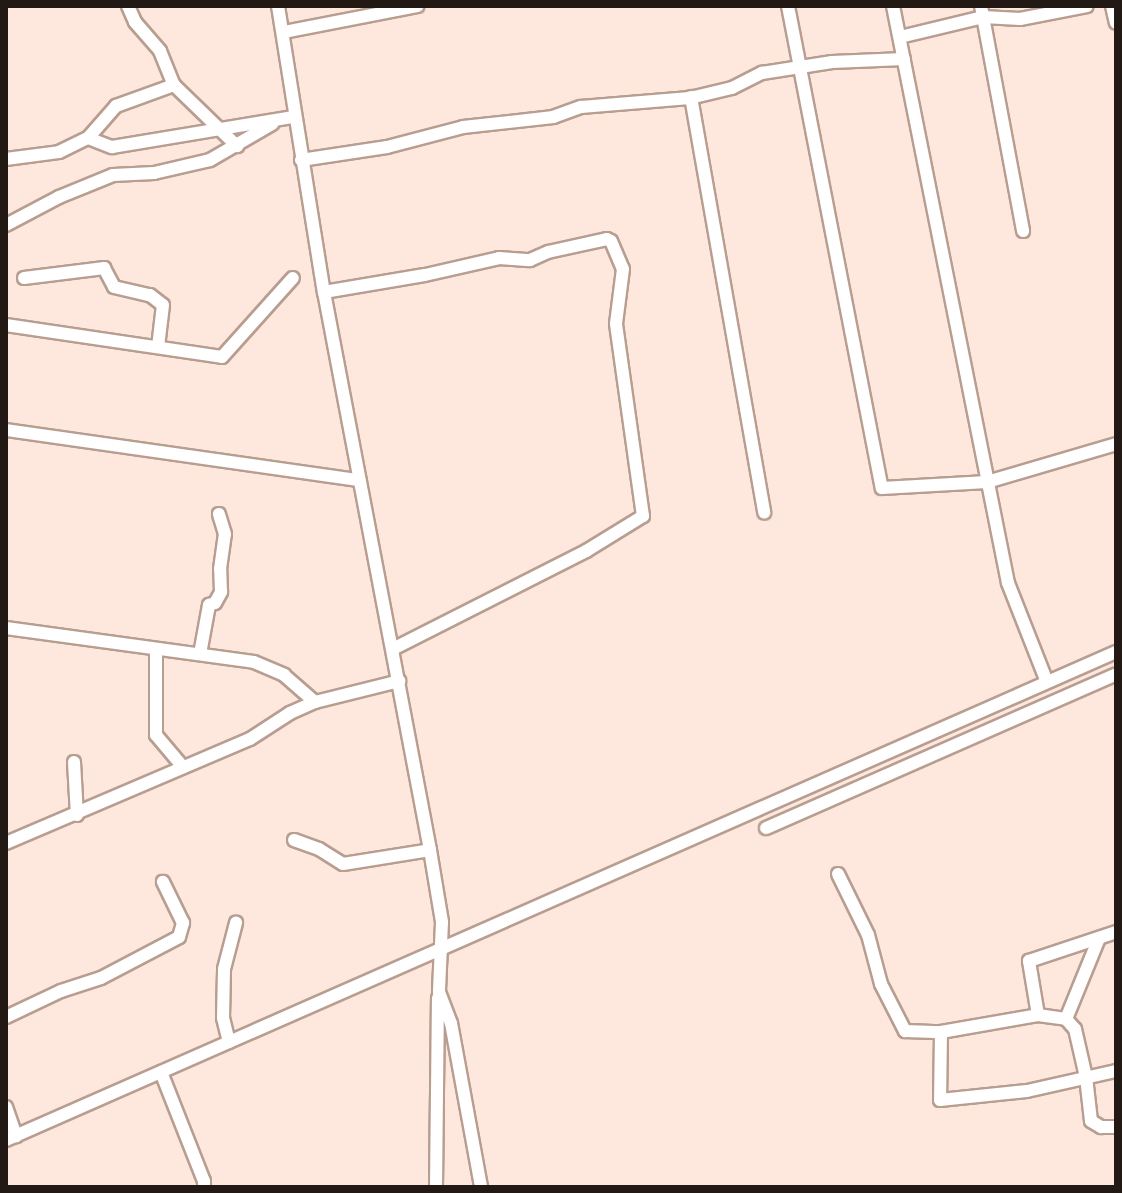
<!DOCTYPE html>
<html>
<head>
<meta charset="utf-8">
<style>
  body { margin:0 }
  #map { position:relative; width:1122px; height:1193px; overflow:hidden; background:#fee7dc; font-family:"PT Serif",serif }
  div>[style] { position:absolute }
  .roads { filter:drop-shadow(2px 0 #b89d91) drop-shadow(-2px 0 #b89d91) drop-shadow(0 2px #b89d91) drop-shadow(0 -2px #b89d91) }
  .minor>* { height:12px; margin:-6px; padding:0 6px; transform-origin:6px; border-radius:6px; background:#fff }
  span { translate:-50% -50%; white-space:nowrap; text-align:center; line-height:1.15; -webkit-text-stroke:7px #fff; paint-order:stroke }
  .frame { position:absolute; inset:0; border:8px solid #221914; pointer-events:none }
</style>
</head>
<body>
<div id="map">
  <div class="roads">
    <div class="minor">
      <div style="left:128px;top:6px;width:17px;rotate:66deg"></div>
      <div style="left:135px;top:22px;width:38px;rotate:49deg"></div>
      <div style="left:160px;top:51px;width:37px;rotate:68deg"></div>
      <div style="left:174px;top:85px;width:88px;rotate:44.1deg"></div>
      <div style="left:278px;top:6px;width:290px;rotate:80.9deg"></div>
      <div style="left:324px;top:292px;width:568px;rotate:79.24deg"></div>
      <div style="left:430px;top:850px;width:73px;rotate:80.5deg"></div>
      <div style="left:442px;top:922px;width:70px;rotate:92.5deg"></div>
      <div style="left:439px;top:992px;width:33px;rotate:69deg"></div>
      <div style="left:451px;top:1023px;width:167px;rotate:79.6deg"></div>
      <div style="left:788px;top:6px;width:491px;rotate:79deg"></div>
      <div style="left:882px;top:488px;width:105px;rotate:-3.3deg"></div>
      <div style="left:987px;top:482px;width:134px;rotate:-16.4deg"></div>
      <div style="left:893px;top:6px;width:588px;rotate:78.73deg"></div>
      <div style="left:1008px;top:583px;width:106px;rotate:68.5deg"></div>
      <div style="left:981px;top:6px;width:229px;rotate:79.4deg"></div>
      <div style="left:1112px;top:6px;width:17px;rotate:77deg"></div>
      <div style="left:284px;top:32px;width:136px;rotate:-11deg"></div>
      <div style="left:900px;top:37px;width:85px;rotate:-13.5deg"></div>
      <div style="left:983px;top:17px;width:37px;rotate:3deg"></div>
      <div style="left:1020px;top:19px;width:68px;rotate:-11deg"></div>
      <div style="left:691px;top:97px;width:422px;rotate:80deg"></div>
      <div style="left:88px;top:138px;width:43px;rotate:-48.8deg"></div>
      <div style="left:116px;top:106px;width:62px;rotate:-19.9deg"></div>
      <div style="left:6px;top:159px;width:53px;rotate:-7.5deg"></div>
      <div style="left:59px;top:152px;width:32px;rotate:-26deg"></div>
      <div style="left:88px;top:138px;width:26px;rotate:21deg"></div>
      <div style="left:112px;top:147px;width:184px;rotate:-9.4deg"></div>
      <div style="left:301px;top:160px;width:87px;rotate:-8.6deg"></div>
      <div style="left:387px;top:147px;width:79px;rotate:-14.7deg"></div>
      <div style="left:463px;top:127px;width:91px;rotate:-6.3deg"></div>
      <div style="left:553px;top:117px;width:30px;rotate:-20deg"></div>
      <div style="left:581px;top:107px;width:109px;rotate:-4.7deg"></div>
      <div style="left:690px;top:98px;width:43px;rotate:-13.4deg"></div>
      <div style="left:732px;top:88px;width:34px;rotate:-27deg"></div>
      <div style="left:762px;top:73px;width:71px;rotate:-8.9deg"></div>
      <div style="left:832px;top:62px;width:72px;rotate:-2.4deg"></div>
      <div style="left:6px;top:225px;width:60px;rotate:-27.8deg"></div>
      <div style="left:59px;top:197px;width:58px;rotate:-22.2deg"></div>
      <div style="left:113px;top:175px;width:41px;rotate:-2.8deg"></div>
      <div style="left:154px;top:173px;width:57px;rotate:-13.1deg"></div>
      <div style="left:210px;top:160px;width:72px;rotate:-30.1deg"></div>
      <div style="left:24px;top:278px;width:81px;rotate:-7.1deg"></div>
      <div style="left:104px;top:268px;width:21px;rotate:62deg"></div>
      <div style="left:114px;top:287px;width:37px;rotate:13deg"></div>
      <div style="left:150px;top:295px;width:16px;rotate:38deg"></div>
      <div style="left:163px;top:305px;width:42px;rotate:96.8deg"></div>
      <div style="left:324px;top:292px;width:102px;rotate:-9.6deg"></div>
      <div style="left:425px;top:275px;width:76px;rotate:-12.9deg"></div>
      <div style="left:499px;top:258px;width:31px;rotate:4deg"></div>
      <div style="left:530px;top:260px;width:20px;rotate:-24deg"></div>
      <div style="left:548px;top:252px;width:60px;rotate:-12.4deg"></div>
      <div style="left:607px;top:239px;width:4px;rotate:27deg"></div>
      <div style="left:611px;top:241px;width:30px;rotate:67deg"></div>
      <div style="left:623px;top:269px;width:55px;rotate:97.3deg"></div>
      <div style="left:616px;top:324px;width:194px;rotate:82deg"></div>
      <div style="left:643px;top:516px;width:67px;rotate:148.4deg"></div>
      <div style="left:586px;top:551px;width:216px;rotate:153.1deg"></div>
      <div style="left:6px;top:325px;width:218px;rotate:8.4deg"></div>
      <div style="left:222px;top:357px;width:106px;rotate:-48.1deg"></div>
      <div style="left:6px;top:430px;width:357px;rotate:8.1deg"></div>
      <div style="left:6px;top:628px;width:250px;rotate:7.8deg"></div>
      <div style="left:254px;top:662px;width:33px;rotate:23deg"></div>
      <div style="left:284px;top:675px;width:41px;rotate:41.1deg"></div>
      <div style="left:156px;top:649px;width:86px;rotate:90deg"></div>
      <div style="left:156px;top:735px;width:42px;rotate:49.8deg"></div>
      <div style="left:200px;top:654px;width:50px;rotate:-79.6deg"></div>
      <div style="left:209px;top:605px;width:6px;rotate:-18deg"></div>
      <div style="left:215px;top:603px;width:13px;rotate:-61deg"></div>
      <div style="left:221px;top:592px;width:23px;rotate:-92deg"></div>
      <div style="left:220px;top:569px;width:35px;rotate:-82deg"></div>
      <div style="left:225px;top:534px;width:21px;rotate:-107deg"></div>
      <div style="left:74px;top:762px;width:53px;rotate:86.8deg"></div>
      <div style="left:766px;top:828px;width:382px;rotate:-23.7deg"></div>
      <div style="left:294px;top:840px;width:27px;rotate:20deg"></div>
      <div style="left:319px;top:849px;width:28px;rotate:32deg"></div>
      <div style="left:343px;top:864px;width:88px;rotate:-9.1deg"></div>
      <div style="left:6px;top:843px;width:265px;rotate:-23.1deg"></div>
      <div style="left:250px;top:739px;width:48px;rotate:-33deg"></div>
      <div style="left:290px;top:713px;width:27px;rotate:-24deg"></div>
      <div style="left:315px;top:702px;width:87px;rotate:-14deg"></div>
      <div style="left:838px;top:874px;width:68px;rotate:63.8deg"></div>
      <div style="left:868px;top:935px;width:51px;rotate:75.1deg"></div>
      <div style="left:881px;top:984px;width:53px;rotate:62.9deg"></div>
      <div style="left:905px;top:1031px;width:36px;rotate:2deg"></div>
      <div style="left:941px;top:1032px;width:98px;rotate:-9.9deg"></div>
      <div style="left:1038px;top:1015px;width:28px;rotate:8deg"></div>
      <div style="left:1066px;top:1019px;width:13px;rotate:48deg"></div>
      <div style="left:1075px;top:1029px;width:49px;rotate:77.1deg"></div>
      <div style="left:1086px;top:1077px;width:44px;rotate:83.5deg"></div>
      <div style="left:1091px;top:1121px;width:12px;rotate:31deg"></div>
      <div style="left:1101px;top:1127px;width:15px"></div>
      <div style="left:1038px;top:1015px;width:55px;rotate:-99.5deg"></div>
      <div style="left:1029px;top:961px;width:92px;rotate:-18.4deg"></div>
      <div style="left:6px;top:1017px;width:61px;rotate:-25.3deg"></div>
      <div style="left:61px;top:991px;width:42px;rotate:-18deg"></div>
      <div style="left:101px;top:978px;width:88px;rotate:-27.7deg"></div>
      <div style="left:179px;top:937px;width:15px;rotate:-74deg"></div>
      <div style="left:183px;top:923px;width:46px;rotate:-116deg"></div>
      <div style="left:1066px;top:1019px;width:87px;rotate:-67.8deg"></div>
      <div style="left:941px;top:1032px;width:68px;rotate:90.8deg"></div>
      <div style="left:940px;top:1100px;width:87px;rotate:-5.9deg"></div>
      <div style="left:1027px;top:1091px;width:91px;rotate:-12.7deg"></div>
      <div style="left:229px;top:1042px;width:25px;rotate:-104deg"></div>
      <div style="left:223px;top:1018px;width:49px;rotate:-88.8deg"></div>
      <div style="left:224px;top:969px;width:48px;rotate:-75.4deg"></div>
      <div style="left:161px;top:1072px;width:117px;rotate:68.5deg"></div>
      <div style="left:204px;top:1181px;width:6px;rotate:90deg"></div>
      <div style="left:6px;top:1107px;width:31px;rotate:71deg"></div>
      <div style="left:6px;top:1140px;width:1213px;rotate:-23.73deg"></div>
      <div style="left:436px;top:1187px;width:189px;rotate:-89.4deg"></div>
    </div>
  </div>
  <div class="frame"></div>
</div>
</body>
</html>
